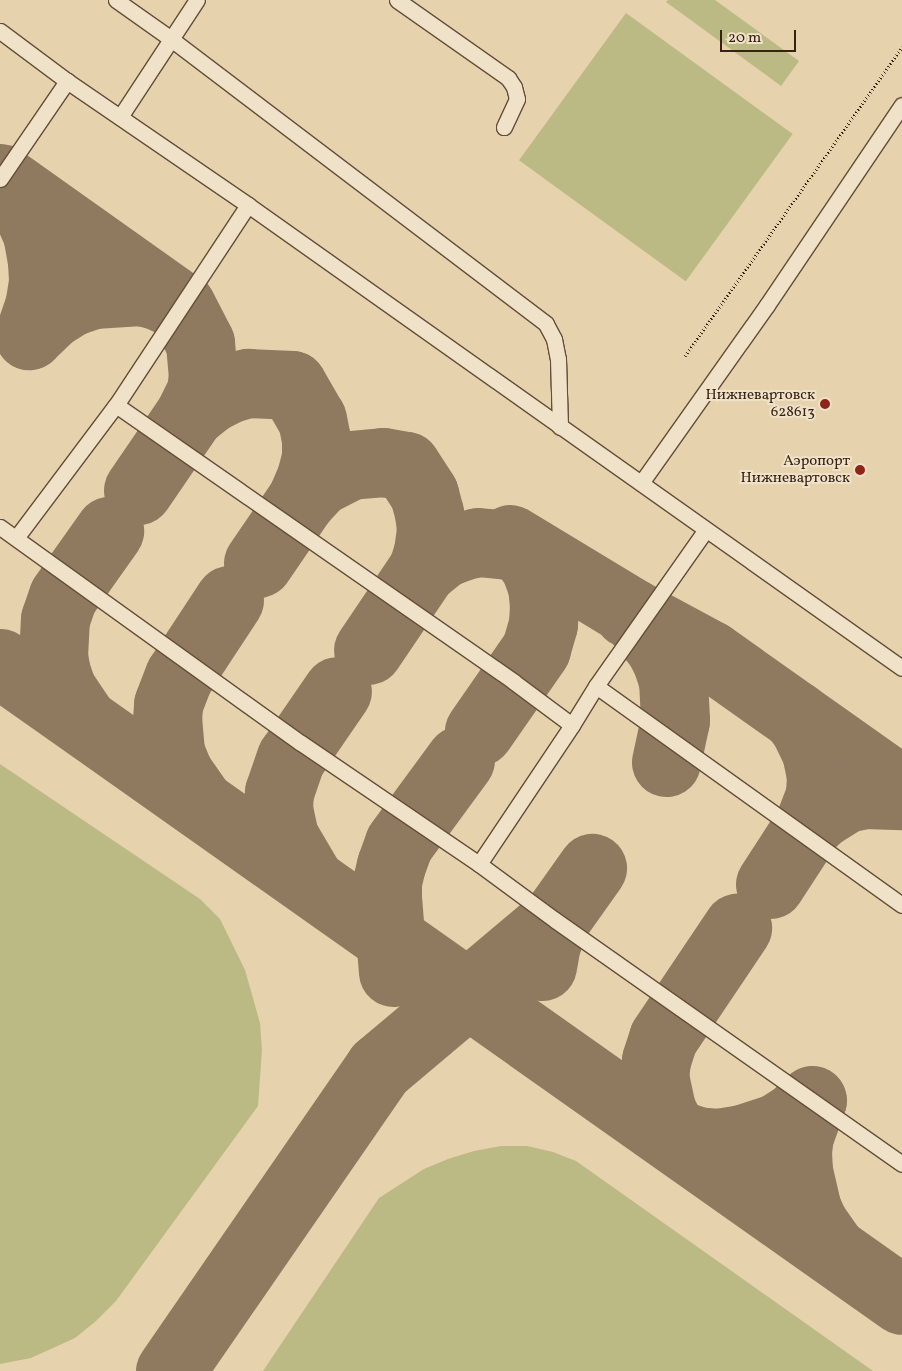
<!DOCTYPE html>
<html>
<head>
<meta charset="utf-8">
<style>
  body { margin:0 }
  #map { position:relative; width:902px; height:1371px; overflow:hidden; background:#e6d2ac; font-family:Vollkorn,serif }
  div>[style] { position:absolute }
  .green>* { inset:0; background:#bcba84; transform-origin:0 0 }
  .taxiway>* { height:69px; margin:-34.5px; padding:0 34.5px; transform-origin:34.5px; border-radius:34.5px; background:#8f7a60 }
  .path>* { height:3px; margin-top:-1.5px; transform-origin:0; background:repeating-linear-gradient(90deg,#382213 0 1px,transparent 0 3.5px) }
  .roads { filter:drop-shadow(1px 0 #644e39) drop-shadow(-1px 0 #644e39) drop-shadow(0 1px #644e39) drop-shadow(0 -1px #644e39) }
  .service>* { height:15px; margin:-7.5px; padding:0 7.5px; transform-origin:7.5px; border-radius:7.5px; background:#efe2c9 }
  .dots>* { width:14px; height:14px; translate:-50% -50%; box-sizing:border-box; border:2px solid #efe2c9; border-radius:50% }
  span { translate:-50% -50%; white-space:nowrap; text-align:center; line-height:1.15; -webkit-text-stroke:4px #efe2c9; paint-order:stroke }
  .poi-label { font-size:15px; color:#382213 }
  .right { translate:-100% -50%; text-align:right }
  .scale { position:absolute; left:720px; top:30px; width:76px; height:22px; box-sizing:border-box; border:2px solid #382213; border-top:0; padding-left:6px; font-size:15px; line-height:18px; white-space:nowrap; color:#382213; -webkit-text-stroke:4px #efe2c9; paint-order:stroke }
</style>
</head>
<body>
<div id="map">
  <div class="green">
    <div style="clip-path:polygon(668px 0,715px 0,799px 61px,781px 86px,666px 2px)"></div>
    <div style="left:626px;top:13px;width:206px;height:182px;rotate:36deg"></div>
    <div style="clip-path:polygon(0 764px,200px 899px,220px 919px,245px 970px,260px 1023px,262px 1050px,258px 1106px,116px 1301px,96px 1321px,75px 1338px,31px 1358px,0 1364px)"></div>
    <div style="clip-path:polygon(501px 1146px,527px 1146px,553px 1152px,576px 1161px,873px 1371px,263px 1371px,379px 1198px,424px 1169px,448px 1159px,474px 1151px)"></div>
  </div>
  <div class="taxiway">
    <div style="left:0;top:178px;width:43px;rotate:50.7deg"></div>
    <div style="left:27px;top:211px;width:24px;rotate:66deg"></div>
    <div style="left:37px;top:233px;width:28px;rotate:80deg"></div>
    <div style="left:42px;top:261px;width:21px;rotate:87deg"></div>
    <div style="left:43px;top:282px;width:24px;rotate:99deg"></div>
    <div style="left:39px;top:306px;width:31px;rotate:109deg"></div>
    <div style="left:29px;top:335px;width:30px;rotate:-44deg"></div>
    <div style="left:51px;top:314px;width:22px;rotate:-32deg"></div>
    <div style="left:70px;top:302px;width:24px;rotate:-19deg"></div>
    <div style="left:93px;top:294px;width:47px;rotate:-3.7deg"></div>
    <div style="left:140px;top:291px;width:17px;rotate:13deg"></div>
    <div style="left:157px;top:295px;width:26px;rotate:25deg"></div>
    <div style="left:181px;top:306px;width:42px;rotate:62.8deg"></div>
    <div style="left:200px;top:343px;width:33px;rotate:85deg"></div>
    <div style="left:203px;top:376px;width:15px;rotate:98deg"></div>
    <div style="left:201px;top:391px;width:25px;rotate:116deg"></div>
    <div style="left:190px;top:414px;width:26px;rotate:-39deg"></div>
    <div style="left:210px;top:398px;width:22px;rotate:-27deg"></div>
    <div style="left:230px;top:388px;width:19px;rotate:-16deg"></div>
    <div style="left:248px;top:383px;width:44px;rotate:2.6deg"></div>
    <div style="left:292px;top:385px;width:39px;rotate:60deg"></div>
    <div style="left:312px;top:419px;width:20px;rotate:79deg"></div>
    <div style="left:316px;top:439px;width:18px;rotate:90deg"></div>
    <div style="left:316px;top:457px;width:21px;rotate:104deg"></div>
    <div style="left:311px;top:477px;width:25px;rotate:113deg"></div>
    <div style="left:301px;top:500px;width:26px;rotate:-47deg"></div>
    <div style="left:319px;top:481px;width:35px;rotate:-27deg"></div>
    <div style="left:350px;top:465px;width:33px;rotate:-5deg"></div>
    <div style="left:383px;top:462px;width:23px;rotate:10deg"></div>
    <div style="left:406px;top:466px;width:33px;rotate:57deg"></div>
    <div style="left:424px;top:494px;width:20px;rotate:75deg"></div>
    <div style="left:429px;top:513px;width:17px;rotate:83deg"></div>
    <div style="left:431px;top:530px;width:22px;rotate:98deg"></div>
    <div style="left:428px;top:552px;width:19px;rotate:108deg"></div>
    <div style="left:422px;top:570px;width:27px;rotate:-39deg"></div>
    <div style="left:443px;top:553px;width:19px;rotate:-21deg"></div>
    <div style="left:461px;top:546px;width:17px;rotate:-13deg"></div>
    <div style="left:478px;top:542px;width:42px;rotate:5.4deg"></div>
    <div style="left:520px;top:546px;width:26px;rotate:54deg"></div>
    <div style="left:535px;top:567px;width:20px;rotate:70deg"></div>
    <div style="left:542px;top:586px;width:19px;rotate:84deg"></div>
    <div style="left:544px;top:605px;width:19px;rotate:93deg"></div>
    <div style="left:543px;top:624px;width:26px;rotate:106deg"></div>
    <div style="left:536px;top:649px;width:100px;rotate:124.8deg"></div>
    <div style="left:10px;top:185px;width:200px;rotate:35.4deg"></div>
    <div style="left:138px;top:490px;width:92px;rotate:-55.6deg"></div>
    <div style="left:510px;top:539px;width:143px;rotate:31.2deg"></div>
    <div style="left:632px;top:613px;width:89px;rotate:28.3deg"></div>
    <div style="left:710px;top:655px;width:235px;rotate:35.3deg"></div>
    <div style="left:258px;top:563px;width:76px;rotate:-55.7deg"></div>
    <div style="left:628px;top:613px;width:4px"></div>
    <div style="left:632px;top:613px;width:43px;rotate:50.7deg"></div>
    <div style="left:659px;top:646px;width:18px;rotate:63deg"></div>
    <div style="left:667px;top:662px;width:19px;rotate:72deg"></div>
    <div style="left:673px;top:680px;width:40px;rotate:87.1deg"></div>
    <div style="left:675px;top:720px;width:43px;rotate:102.1deg"></div>
    <div style="left:368px;top:650px;width:97px;rotate:-56deg"></div>
    <div style="left:0;top:663px;width:1104px;rotate:35.23deg"></div>
    <div style="left:795px;top:715px;width:15px;rotate:53deg"></div>
    <div style="left:804px;top:727px;width:28px;rotate:64deg"></div>
    <div style="left:816px;top:752px;width:24px;rotate:78deg"></div>
    <div style="left:821px;top:775px;width:20px;rotate:93deg"></div>
    <div style="left:820px;top:795px;width:31px;rotate:111deg"></div>
    <div style="left:809px;top:824px;width:15px;rotate:-42deg"></div>
    <div style="left:820px;top:814px;width:31px;rotate:-32deg"></div>
    <div style="left:846px;top:798px;width:19px;rotate:-12deg"></div>
    <div style="left:865px;top:794px;width:37px;rotate:2deg"></div>
    <div style="left:83px;top:721px;width:37px;rotate:-124deg"></div>
    <div style="left:62px;top:690px;width:18px;rotate:-109deg"></div>
    <div style="left:56px;top:673px;width:17px;rotate:-100deg"></div>
    <div style="left:53px;top:656px;width:37px;rotate:-87deg"></div>
    <div style="left:55px;top:619px;width:24px;rotate:-71deg"></div>
    <div style="left:63px;top:596px;width:80px;rotate:-54.7deg"></div>
    <div style="left:200px;top:804px;width:39px;rotate:-125deg"></div>
    <div style="left:178px;top:772px;width:22px;rotate:-112deg"></div>
    <div style="left:170px;top:752px;width:32px;rotate:-95deg"></div>
    <div style="left:167px;top:720px;width:16px;rotate:-86deg"></div>
    <div style="left:168px;top:704px;width:30px;rotate:-69deg"></div>
    <div style="left:179px;top:676px;width:91px;rotate:-56.7deg"></div>
    <div style="left:310px;top:881px;width:51px;rotate:-120.6deg"></div>
    <div style="left:284px;top:837px;width:29px;rotate:-102deg"></div>
    <div style="left:278px;top:809px;width:17px;rotate:-87deg"></div>
    <div style="left:279px;top:792px;width:36px;rotate:-71deg"></div>
    <div style="left:291px;top:758px;width:81px;rotate:-55.5deg"></div>
    <div style="left:770px;top:884px;width:72px;rotate:-57deg"></div>
    <div style="left:542px;top:966px;width:22px;rotate:-80deg"></div>
    <div style="left:546px;top:944px;width:26px;rotate:-69deg"></div>
    <div style="left:555px;top:920px;width:64px;rotate:-54.6deg"></div>
    <div style="left:393px;top:972px;width:74px;rotate:-94.6deg"></div>
    <div style="left:387px;top:898px;width:16px;rotate:-90deg"></div>
    <div style="left:387px;top:882px;width:17px;rotate:-77deg"></div>
    <div style="left:391px;top:865px;width:23px;rotate:-70deg"></div>
    <div style="left:399px;top:843px;width:103px;rotate:-53.7deg"></div>
    <div style="left:662px;top:1129px;width:36px;rotate:19deg"></div>
    <div style="left:696px;top:1141px;width:21px;rotate:5deg"></div>
    <div style="left:717px;top:1143px;width:25px;rotate:-9deg"></div>
    <div style="left:742px;top:1139px;width:38px;rotate:-18deg"></div>
    <div style="left:778px;top:1127px;width:20px;rotate:-33deg"></div>
    <div style="left:795px;top:1116px;width:23px;rotate:-43deg"></div>
    <div style="left:812px;top:1100px;width:37px;rotate:110deg"></div>
    <div style="left:799px;top:1135px;width:17px;rotate:97deg"></div>
    <div style="left:797px;top:1152px;width:19px;rotate:87deg"></div>
    <div style="left:798px;top:1171px;width:37px;rotate:77deg"></div>
    <div style="left:806px;top:1207px;width:17px;rotate:66deg"></div>
    <div style="left:813px;top:1223px;width:33px;rotate:55deg"></div>
    <div style="left:688px;top:1148px;width:33px;rotate:-129deg"></div>
    <div style="left:667px;top:1122px;width:14px;rotate:-115deg"></div>
    <div style="left:661px;top:1109px;width:33px;rotate:-102deg"></div>
    <div style="left:654px;top:1077px;width:17px;rotate:-83deg"></div>
    <div style="left:656px;top:1060px;width:23px;rotate:-72deg"></div>
    <div style="left:663px;top:1038px;width:133px;rotate:-56.1deg"></div>
    <div style="left:170px;top:1371px;width:368px;rotate:-55.4deg"></div>
    <div style="left:379px;top:1068px;width:230px;rotate:-40.1deg"></div>
  </div>
  <div class="path">
    <div style="left:685px;top:356px;width:378px;rotate:-54.9deg"></div>
  </div>
  <div class="roads">
    <div class="service">
      <div style="left:116px;top:0;width:67px;rotate:35.3deg"></div>
      <div style="left:171px;top:39px;width:471px;rotate:37.2deg"></div>
      <div style="left:546px;top:324px;width:17px;rotate:62deg"></div>
      <div style="left:554px;top:339px;width:20px;rotate:79deg"></div>
      <div style="left:558px;top:359px;width:68px;rotate:88.3deg"></div>
      <div style="left:397px;top:0;width:136px;rotate:35.1deg"></div>
      <div style="left:508px;top:78px;width:11px;rotate:56deg"></div>
      <div style="left:514px;top:87px;width:12px;rotate:76deg"></div>
      <div style="left:517px;top:99px;width:31px;rotate:115deg"></div>
      <div style="left:0;top:31px;width:84px;rotate:36.7deg"></div>
      <div style="left:67px;top:81px;width:219px;rotate:34.4deg"></div>
      <div style="left:248px;top:205px;width:801px;rotate:35.3deg"></div>
      <div style="left:120px;top:117px;width:140px;rotate:-56.7deg"></div>
      <div style="left:0;top:179px;width:119px;rotate:-55.6deg"></div>
      <div style="left:248px;top:205px;width:240px;rotate:123.4deg"></div>
      <div style="left:116px;top:405px;width:485px;rotate:34.8deg"></div>
      <div style="left:514px;top:682px;width:72px;rotate:36.6deg"></div>
      <div style="left:641px;top:483px;width:218px;rotate:-54.7deg"></div>
      <div style="left:767px;top:305px;width:241px;rotate:-56deg"></div>
      <div style="left:0;top:527px;width:370px;rotate:35.7deg"></div>
      <div style="left:301px;top:743px;width:215px;rotate:34.2deg"></div>
      <div style="left:479px;top:864px;width:167px;rotate:-56.2deg"></div>
      <div style="left:572px;top:725px;width:46px;rotate:-58.4deg"></div>
      <div style="left:596px;top:686px;width:189px;rotate:-54.9deg"></div>
      <div style="left:16px;top:538px;width:166px;rotate:-53.1deg"></div>
      <div style="left:596px;top:686px;width:376px;rotate:35.6deg"></div>
      <div style="left:479px;top:864px;width:94px;rotate:36.4deg"></div>
      <div style="left:555px;top:920px;width:424px;rotate:35.1deg"></div>
    </div>
  </div>
  <div class="dots">
    <div style="left:825px;top:404px;background:#8f2418"></div>
    <div style="left:860px;top:470px;background:#8f2418"></div>
  </div>
  <div class="poi-label">
    <span class="right" style="left:815px;top:404px">Нижневартовск<br>628613</span>
    <span class="right" style="left:850px;top:470px">Аэропорт<br>Нижневартовск</span>
  </div>
  <div class="scale">20 m</div>
</div>
</body>
</html>
